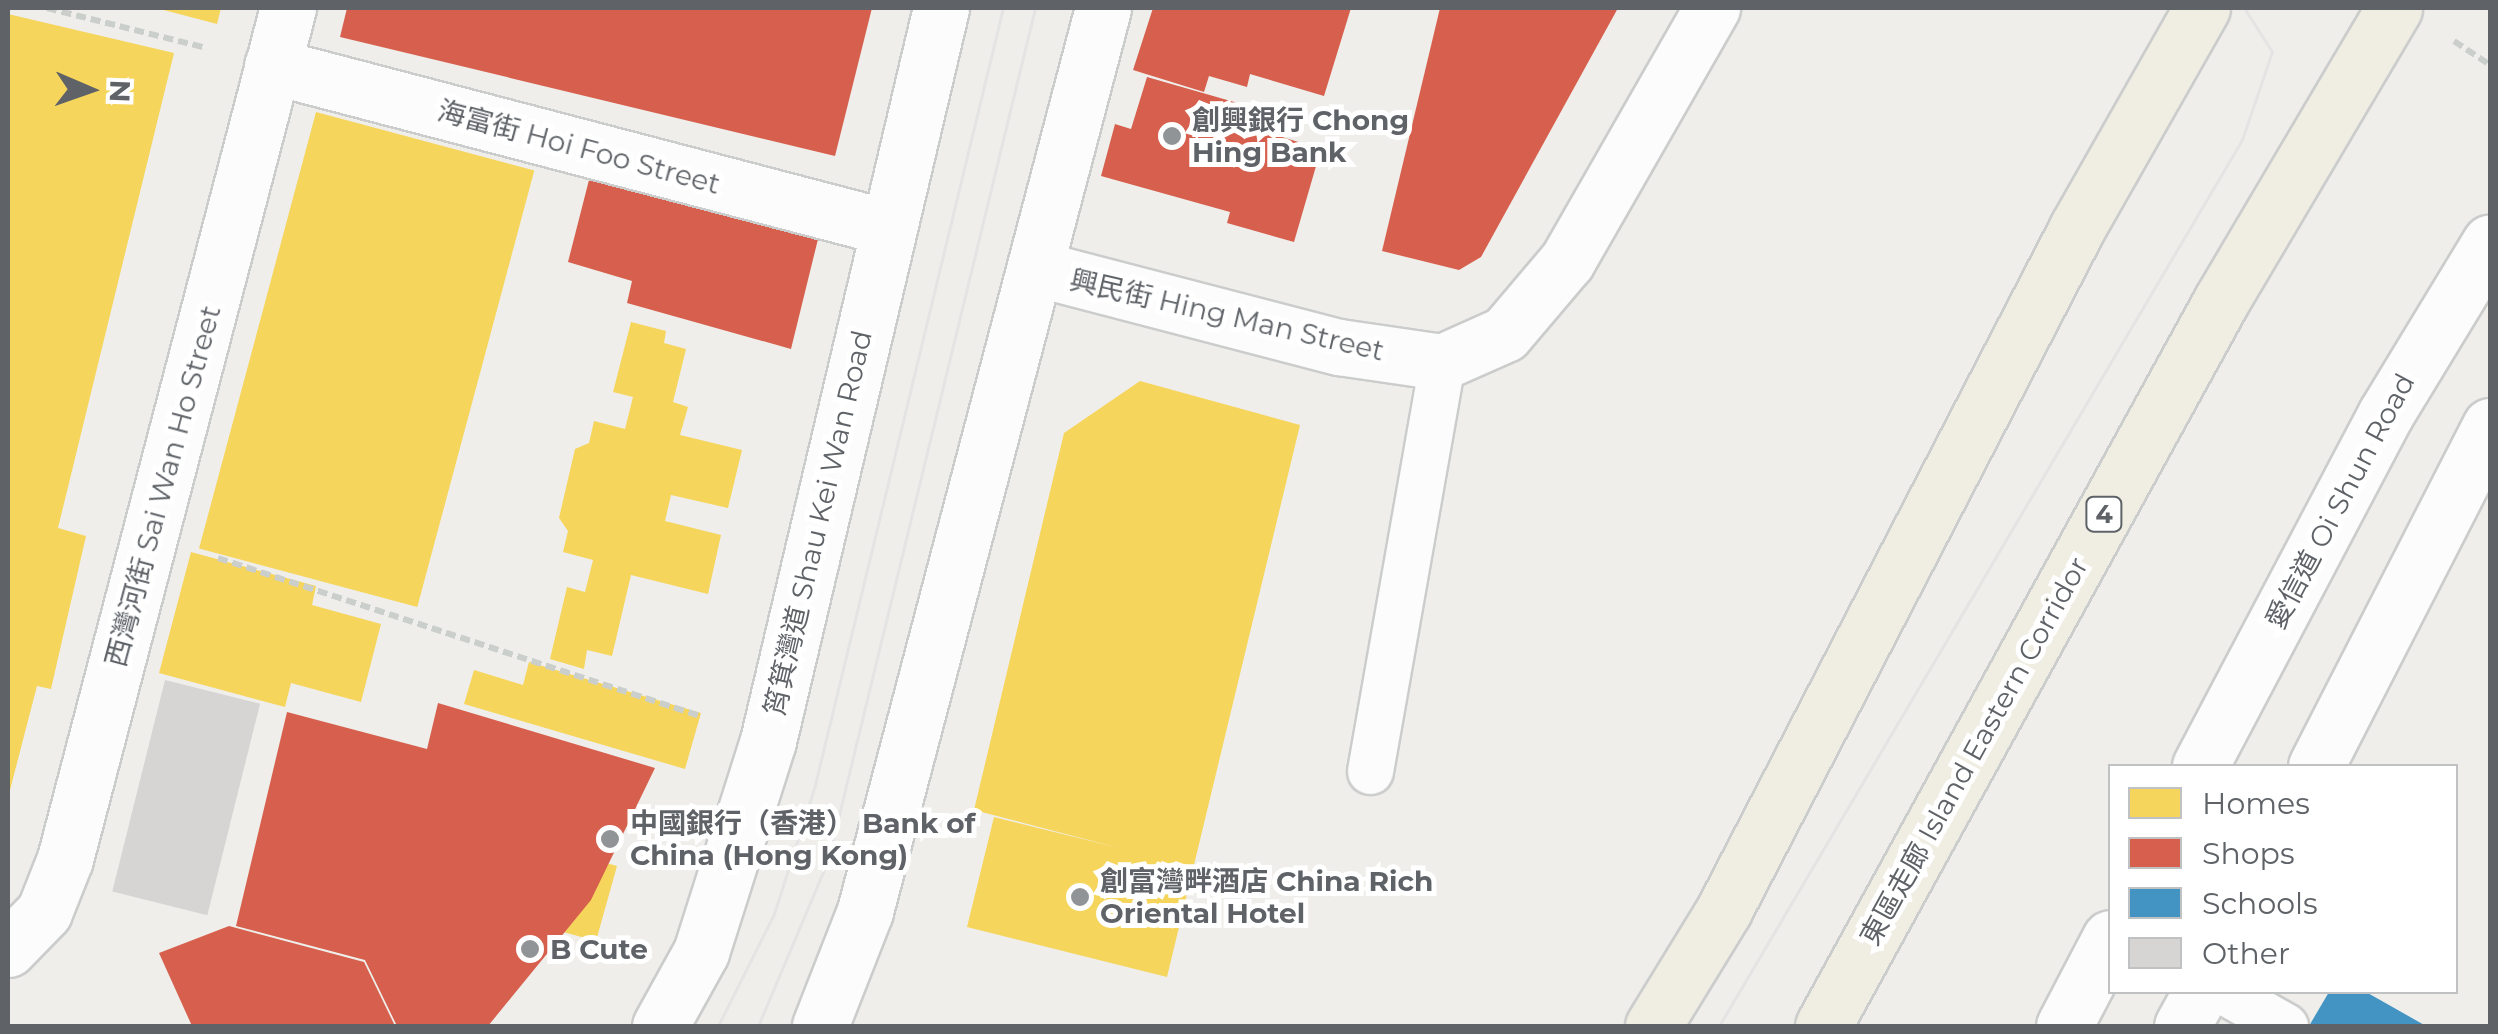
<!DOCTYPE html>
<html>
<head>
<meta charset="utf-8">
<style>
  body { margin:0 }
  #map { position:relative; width:2498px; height:1034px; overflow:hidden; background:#efeeea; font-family:Montserrat,"Noto Sans TC",sans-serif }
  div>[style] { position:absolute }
  .homes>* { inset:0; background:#f6d55c; transform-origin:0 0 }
  .shops>* { inset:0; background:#d6604d }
  .schools>* { inset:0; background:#4393c3 }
  .building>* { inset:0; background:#d6d5d3; transform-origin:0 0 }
  .path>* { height:6px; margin-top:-3px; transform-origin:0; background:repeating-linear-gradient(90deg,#cacfcc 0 10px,transparent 0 15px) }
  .roads { filter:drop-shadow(2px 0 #cbcccc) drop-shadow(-2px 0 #cbcccc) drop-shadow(0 2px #cbcccc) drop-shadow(0 -2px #cbcccc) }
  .lane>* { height:45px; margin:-22.5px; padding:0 22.5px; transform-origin:22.5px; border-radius:22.5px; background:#fdfcfc }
  .street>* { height:55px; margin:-27.5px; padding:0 27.5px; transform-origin:27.5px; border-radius:27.5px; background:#fdfcfc }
  .secondary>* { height:55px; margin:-27.5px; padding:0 27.5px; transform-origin:27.5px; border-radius:27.5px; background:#fdfcfc }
  .highway>* { height:55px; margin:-27.5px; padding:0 27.5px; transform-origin:27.5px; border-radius:27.5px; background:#f0ede3 }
  .tram>* { height:2.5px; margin:-1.25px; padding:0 1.25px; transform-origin:1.25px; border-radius:1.25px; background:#e4e4e4 }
  .dots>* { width:28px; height:28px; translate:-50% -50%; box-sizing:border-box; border:5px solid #fff; border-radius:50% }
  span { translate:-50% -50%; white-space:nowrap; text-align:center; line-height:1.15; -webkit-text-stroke:10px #fff; paint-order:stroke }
  .shield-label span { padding:2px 8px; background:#fff; border:2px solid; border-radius:8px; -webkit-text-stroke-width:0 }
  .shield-label { font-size:25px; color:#5f6368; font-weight:700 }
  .poi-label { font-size:28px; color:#5f6368; font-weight:700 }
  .left { translate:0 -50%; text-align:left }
  .street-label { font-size:28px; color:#5f6368 }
  .frame { position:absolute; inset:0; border:10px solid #5f6368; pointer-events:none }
  .legend { position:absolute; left:2108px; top:764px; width:350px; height:230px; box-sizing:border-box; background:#fff; border:2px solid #bfc1c3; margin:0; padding:12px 18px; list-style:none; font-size:30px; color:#5f6368 }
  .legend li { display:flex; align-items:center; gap:20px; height:50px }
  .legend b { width:50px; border:2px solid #bfc1c3 }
  .north { position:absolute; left:40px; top:40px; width:100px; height:100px; -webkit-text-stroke:8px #fff; paint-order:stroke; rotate:92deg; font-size:28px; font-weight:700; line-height:40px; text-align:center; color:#5f6368 }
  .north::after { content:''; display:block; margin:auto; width:35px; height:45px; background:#5f6368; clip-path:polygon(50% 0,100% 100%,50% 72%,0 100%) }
</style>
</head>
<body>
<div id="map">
  <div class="homes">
    <div style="clip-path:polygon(156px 8px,221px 8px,217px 24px)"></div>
    <div style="clip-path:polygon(8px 14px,174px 53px,58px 528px,86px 536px,51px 689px,37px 686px,9px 794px)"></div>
    <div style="left:316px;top:112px;width:226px;height:452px;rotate:15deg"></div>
    <div style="clip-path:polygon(631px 322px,666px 331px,664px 343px,686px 349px,673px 402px,688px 407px,680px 435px,742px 450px,728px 508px,671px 495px,665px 521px,721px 535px,708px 594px,631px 575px,612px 656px,587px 650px,584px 669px,550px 659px,567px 587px,585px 592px,593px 560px,563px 552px,568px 531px,559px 518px,575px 449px,589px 443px,594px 421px,625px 429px,633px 397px,613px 392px)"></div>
    <div style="clip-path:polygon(1140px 381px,1300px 425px,1167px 977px,967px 927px,994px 817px,1119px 848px,974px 810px,1064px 433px)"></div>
    <div style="clip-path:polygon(191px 552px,316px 586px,312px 605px,381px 624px,361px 702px,291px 683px,285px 707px,159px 673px)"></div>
    <div style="clip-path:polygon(529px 662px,701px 713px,685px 769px,464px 704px,474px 670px,523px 685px)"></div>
    <div style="clip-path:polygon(464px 731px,537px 752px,513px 837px,617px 866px,596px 941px,487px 911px,460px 1010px,391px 991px,419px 889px,316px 861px,338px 785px,442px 813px)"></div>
    <div style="clip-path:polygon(282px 968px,295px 996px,353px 970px,374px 1018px,356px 1026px,230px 1026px,252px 1017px,239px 988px)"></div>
  </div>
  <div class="shops">
    <div style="clip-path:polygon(347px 8px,872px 8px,835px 156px,340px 37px)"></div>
    <div style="clip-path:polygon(1153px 8px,1351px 8px,1324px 96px,1250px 74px,1247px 87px,1209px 76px,1204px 92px,1133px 70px)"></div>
    <div style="clip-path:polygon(1440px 8px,1618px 8px,1481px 257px,1459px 270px,1382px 251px)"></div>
    <div style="clip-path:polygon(1147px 77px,1248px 106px,1243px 125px,1321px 149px,1294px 242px,1227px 223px,1230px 212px,1101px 176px,1115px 124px,1131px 129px)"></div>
    <div style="clip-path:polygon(590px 176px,820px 231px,791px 349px,627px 303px,632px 281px,568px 262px)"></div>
    <div style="clip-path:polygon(438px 703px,655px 768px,591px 900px,488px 1026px,397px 1026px,365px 960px,236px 926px,287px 712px,427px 749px)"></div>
    <div style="clip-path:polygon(229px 926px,364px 962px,395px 1026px,192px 1026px,159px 953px)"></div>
  </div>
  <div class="schools">
    <div style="clip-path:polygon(2329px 992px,2366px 992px,2426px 1026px,2309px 1026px)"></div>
  </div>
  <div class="building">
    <div style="left:165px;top:680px;width:98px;height:218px;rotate:14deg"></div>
  </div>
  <div class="path">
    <div style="left:47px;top:8px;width:164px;rotate:14.1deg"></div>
    <div style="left:2454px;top:41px;width:43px;rotate:33.7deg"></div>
    <div style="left:218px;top:558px;width:507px;rotate:18.15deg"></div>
  </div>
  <div class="roads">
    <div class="lane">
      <div style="left:1370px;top:771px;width:415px;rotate:-80deg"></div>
      <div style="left:2225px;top:992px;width:69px;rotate:29.5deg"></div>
    </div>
    <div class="street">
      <div style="left:272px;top:66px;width:635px;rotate:14.69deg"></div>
      <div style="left:1035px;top:268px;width:314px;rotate:14.6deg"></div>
      <div style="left:1339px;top:347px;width:104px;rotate:8.3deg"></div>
      <div style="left:1442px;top:362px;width:69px;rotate:-24deg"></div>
      <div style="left:1505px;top:334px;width:96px;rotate:-49.7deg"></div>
      <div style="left:1567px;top:261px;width:292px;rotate:-60.2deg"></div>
      <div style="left:8px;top:949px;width:52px;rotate:-45.8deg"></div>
      <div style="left:44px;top:912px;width:57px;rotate:-68.4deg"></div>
      <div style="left:65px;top:859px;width:880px;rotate:-75.32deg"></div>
    </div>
    <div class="secondary">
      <div style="left:2200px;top:766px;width:397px;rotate:-62.2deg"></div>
      <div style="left:2385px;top:415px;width:202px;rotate:-58.7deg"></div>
      <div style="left:2316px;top:766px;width:382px;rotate:-62.9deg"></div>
      <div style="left:660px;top:1026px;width:85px;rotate:-61deg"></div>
      <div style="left:701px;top:952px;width:221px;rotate:-72.4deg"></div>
      <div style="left:768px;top:741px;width:753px;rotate:-76.72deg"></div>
      <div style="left:820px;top:1026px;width:123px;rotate:-68.6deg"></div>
      <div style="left:865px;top:911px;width:934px;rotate:-75.23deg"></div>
      <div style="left:2064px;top:1026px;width:99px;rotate:-62.4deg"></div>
      <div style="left:2182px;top:1026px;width:39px;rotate:-61deg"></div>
    </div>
    <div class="highway">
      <div style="left:1653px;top:1026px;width:136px;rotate:-58.5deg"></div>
      <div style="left:1724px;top:910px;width:768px;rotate:-62.63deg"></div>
      <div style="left:2077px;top:228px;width:253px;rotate:-60.4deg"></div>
      <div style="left:1823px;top:1026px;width:827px;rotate:-61.23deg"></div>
      <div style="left:2221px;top:301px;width:340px;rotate:-59.4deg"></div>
    </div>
  </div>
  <div class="tram">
    <div style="left:718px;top:1026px;width:125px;rotate:-63.4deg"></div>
    <div style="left:774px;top:914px;width:131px;rotate:-72.3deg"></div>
    <div style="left:814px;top:789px;width:804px;rotate:-76.4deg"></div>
    <div style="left:758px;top:1026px;width:180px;rotate:-67.1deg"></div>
    <div style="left:828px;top:860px;width:877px;rotate:-76.34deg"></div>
    <div style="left:1719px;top:1026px;width:1029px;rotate:-59.45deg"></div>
    <div style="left:2242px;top:140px;width:93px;rotate:-71.2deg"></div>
    <div style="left:2272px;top:52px;width:52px;rotate:-122.5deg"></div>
  </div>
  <div class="dots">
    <div style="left:1172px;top:136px;background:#919496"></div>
    <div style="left:610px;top:839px;background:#919496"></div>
    <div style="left:1080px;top:897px;background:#919496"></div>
    <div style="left:530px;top:949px;background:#919496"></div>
  </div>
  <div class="shield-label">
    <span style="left:2104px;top:514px">4</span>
  </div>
  <div class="poi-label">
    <span class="left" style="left:1192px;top:136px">創興銀行 Chong<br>Hing Bank</span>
    <span class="left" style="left:630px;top:839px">中國銀行（香港） Bank of<br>China (Hong Kong)</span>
    <span class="left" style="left:1100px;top:897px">創富灣畔酒店 China Rich<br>Oriental Hotel</span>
    <span class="left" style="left:550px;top:949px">B Cute</span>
  </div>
  <div class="street-label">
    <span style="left:579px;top:147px;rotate:15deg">海富街 Hoi Foo Street</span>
    <span style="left:1227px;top:315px;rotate:13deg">興民街 Hing Man Street</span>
    <span style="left:163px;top:486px;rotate:-75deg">西灣河街 Sai Wan Ho Street</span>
    <span style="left:2340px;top:501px;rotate:-62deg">愛信道 Oi Shun Road</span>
    <span style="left:818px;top:523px;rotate:-77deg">筲箕灣道 Shau Kei Wan Road</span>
    <span style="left:1974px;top:751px;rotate:-61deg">東區走廊 Island Eastern Corridor</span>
  </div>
  <div class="frame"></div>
  <ul class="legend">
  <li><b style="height:28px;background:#f6d55c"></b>Homes</li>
  <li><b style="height:28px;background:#d6604d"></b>Shops</li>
  <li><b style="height:28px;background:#4393c3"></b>Schools</li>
  <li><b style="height:28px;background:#d6d5d3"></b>Other</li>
  </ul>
  <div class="north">N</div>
</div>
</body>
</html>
